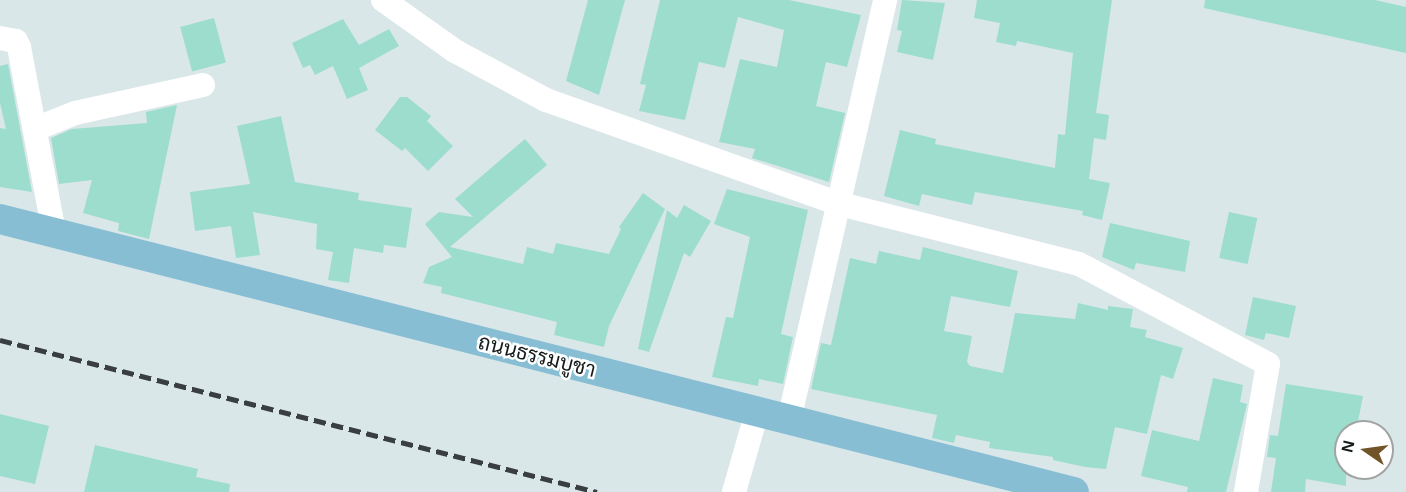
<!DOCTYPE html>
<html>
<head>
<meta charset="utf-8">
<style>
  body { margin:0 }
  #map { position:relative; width:1406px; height:492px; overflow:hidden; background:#dae7e9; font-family:Helvetica,Sarabun,sans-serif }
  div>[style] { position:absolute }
  .building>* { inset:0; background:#9cddce; transform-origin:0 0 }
  .minor>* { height:24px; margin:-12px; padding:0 12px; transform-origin:12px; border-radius:12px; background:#fff }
  .major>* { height:30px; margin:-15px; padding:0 15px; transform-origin:15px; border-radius:15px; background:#87bed4 }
  .rail>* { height:4.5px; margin-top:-2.25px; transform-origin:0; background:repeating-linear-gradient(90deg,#393f40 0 12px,transparent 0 18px) }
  span { translate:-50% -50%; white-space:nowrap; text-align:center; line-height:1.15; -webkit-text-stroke:5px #fff; paint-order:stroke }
  .street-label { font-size:21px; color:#161b1c }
  .north { position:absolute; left:1334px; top:420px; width:60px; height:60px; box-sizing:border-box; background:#fff; border:2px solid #a2a4a4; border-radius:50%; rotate:283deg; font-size:16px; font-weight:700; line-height:24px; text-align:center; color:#161b1c }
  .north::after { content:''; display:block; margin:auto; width:21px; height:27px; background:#715528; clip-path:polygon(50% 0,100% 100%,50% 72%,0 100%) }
</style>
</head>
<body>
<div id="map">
  <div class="building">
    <div style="clip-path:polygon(588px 0,625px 0,599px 95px,566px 81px)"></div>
    <div style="clip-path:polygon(660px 0,789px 0,861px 15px,847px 67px,826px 62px,816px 106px,845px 113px,829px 182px,752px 158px,755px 149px,719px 142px,740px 59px,777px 67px,784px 30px,738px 17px,725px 68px,699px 62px,685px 120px,639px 111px,646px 85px,640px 84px)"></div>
    <div style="clip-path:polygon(902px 0,945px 3px,933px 60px,897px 52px,902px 31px,897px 30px)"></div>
    <div style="clip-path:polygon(977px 0,1112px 0,1096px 113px,1109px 115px,1106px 140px,1094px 138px,1089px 179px,1110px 183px,1102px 220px,1082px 215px,1083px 211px,975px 192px,972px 205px,922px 194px,919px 206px,884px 196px,900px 130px,936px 139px,935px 144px,1055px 168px,1058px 134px,1065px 135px,1073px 53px,1017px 41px,1016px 46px,996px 42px,1000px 23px,974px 18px)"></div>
    <div style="clip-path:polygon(1205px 0,1375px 0,1406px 7px,1406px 53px,1204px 8px)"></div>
    <div style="left:214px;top:18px;width:46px;height:35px;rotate:75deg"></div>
    <div style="clip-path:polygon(343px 19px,359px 45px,389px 29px,399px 46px,359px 68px,368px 90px,347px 99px,333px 66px,315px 75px,310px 65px,303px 68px,292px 43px)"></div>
    <div style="clip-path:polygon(8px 64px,32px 192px,0 187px,0 128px,6px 129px,0 103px,0 66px)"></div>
    <div style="clip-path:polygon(400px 97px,407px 97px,431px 116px,427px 121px,453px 146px,428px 171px,405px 148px,402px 151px,375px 130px)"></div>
    <div style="clip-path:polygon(177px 105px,149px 239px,118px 231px,119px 223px,83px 213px,92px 180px,59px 184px,51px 138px,72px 129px,147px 123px,146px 112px)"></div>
    <div style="clip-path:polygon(281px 116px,295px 182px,359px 193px,358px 200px,412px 208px,406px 248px,384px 245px,383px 253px,354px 248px,349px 283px,328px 280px,333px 252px,316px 249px,317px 224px,253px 212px,260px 255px,236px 258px,231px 226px,195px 231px,190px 192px,250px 184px,237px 126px)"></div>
    <div style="clip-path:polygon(525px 139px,547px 165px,450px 247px,523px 264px,527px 247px,553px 254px,556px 243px,609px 254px,621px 229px,619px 227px,643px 193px,665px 209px,609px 326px,604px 347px,554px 335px,557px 322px,441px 293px,442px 287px,423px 283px,429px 267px,452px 257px,425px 224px,439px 212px,473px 217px,455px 199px)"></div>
    <div style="clip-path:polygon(727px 189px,808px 210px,781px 334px,793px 337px,783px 384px,759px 379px,758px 386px,712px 377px,726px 317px,733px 318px,750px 237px,714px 224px)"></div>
    <div style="clip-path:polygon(684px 205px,711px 221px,690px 257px,684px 253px,649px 352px,638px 349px,667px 210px,677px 218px)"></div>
    <div style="left:1229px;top:212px;width:29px;height:47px;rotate:12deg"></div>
    <div style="clip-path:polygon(1110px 223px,1190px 241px,1185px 272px,1136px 263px,1134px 270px,1102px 257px)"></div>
    <div style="clip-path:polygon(923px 247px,1018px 271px,1010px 307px,951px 296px,944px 331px,972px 336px,967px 362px,970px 366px,1003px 373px,1015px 313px,1075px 319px,1078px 303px,1108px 310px,1108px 306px,1133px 309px,1130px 327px,1147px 330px,1145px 337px,1183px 348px,1173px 379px,1161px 375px,1147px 434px,1115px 427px,1106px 469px,1085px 467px,1053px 460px,1053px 457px,989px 448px,990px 442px,956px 435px,954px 443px,932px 438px,937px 415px,811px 389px,821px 343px,831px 345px,850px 258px,876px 264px,879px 251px,920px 260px)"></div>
    <div style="clip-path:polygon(1253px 297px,1296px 306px,1289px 338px,1266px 333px,1264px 340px,1245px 335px)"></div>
    <div style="clip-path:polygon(1213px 378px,1243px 385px,1240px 402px,1247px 404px,1226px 492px,1187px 492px,1188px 487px,1141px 476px,1152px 430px,1199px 441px)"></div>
    <div style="clip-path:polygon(1286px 384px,1363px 396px,1356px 432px,1346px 432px,1346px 486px,1306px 479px,1305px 492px,1271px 492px,1276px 458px,1267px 457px,1270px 435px,1278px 436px)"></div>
    <div style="clip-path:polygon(0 414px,49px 426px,35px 484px,0 476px)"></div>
    <div style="clip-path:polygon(95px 445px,198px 469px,196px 477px,230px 484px,229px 492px,84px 492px)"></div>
  </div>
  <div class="minor">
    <div style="left:383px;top:0;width:88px;rotate:35.3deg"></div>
    <div style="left:455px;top:51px;width:103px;rotate:28.3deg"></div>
    <div style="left:546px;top:100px;width:312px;rotate:19.5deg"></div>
    <div style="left:840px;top:204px;width:246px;rotate:14.1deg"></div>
    <div style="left:1079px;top:264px;width:214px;rotate:27.9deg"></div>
    <div style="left:1268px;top:364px;width:130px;rotate:99.8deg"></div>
    <div style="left:0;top:38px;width:16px;rotate:11deg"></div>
    <div style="left:16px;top:41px;width:7px;rotate:63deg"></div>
    <div style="left:19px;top:47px;width:189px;rotate:79.3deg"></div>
    <div style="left:35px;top:129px;width:43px;rotate:-21.8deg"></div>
    <div style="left:75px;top:113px;width:131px;rotate:-12.3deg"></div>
    <div style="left:789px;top:420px;width:431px;rotate:-77.1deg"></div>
    <div style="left:734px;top:492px;width:83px;rotate:-74deg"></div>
  </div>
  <div class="major">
    <div style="left:0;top:219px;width:1108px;rotate:14.26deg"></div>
  </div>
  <div class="rail">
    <div style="left:0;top:340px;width:616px;rotate:14.28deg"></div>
  </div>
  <div class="street-label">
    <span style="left:537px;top:356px;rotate:14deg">ถนนธรรมบูชา</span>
  </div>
  <div class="north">N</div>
</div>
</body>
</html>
